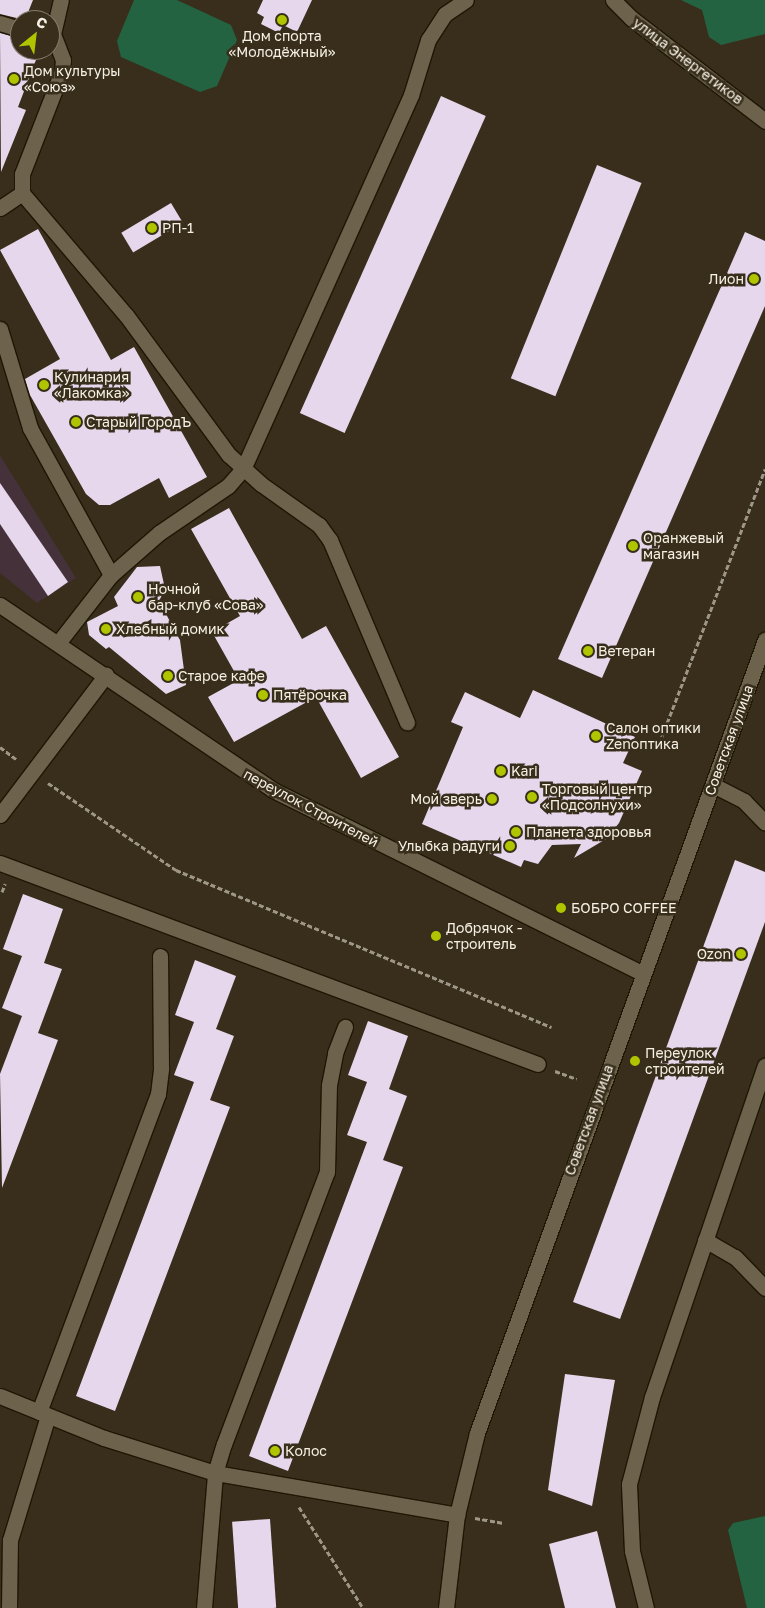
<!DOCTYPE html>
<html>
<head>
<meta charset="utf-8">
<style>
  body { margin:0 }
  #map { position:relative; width:765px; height:1608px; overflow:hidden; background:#382e1b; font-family:"Golos Text",sans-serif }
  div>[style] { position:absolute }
  .industrial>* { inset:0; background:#443139 }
  .green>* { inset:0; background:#236342 }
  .building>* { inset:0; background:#e7d7ed; transform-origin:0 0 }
  .path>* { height:3px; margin-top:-1.5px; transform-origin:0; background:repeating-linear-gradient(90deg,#9e9687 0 5px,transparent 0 7.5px) }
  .roads { filter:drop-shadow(1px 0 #1f1604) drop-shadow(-1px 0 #1f1604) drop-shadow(0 1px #1f1604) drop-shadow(0 -1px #1f1604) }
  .minor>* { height:15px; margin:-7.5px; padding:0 7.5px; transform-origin:7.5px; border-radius:7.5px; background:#6d634d }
  .dots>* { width:14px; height:14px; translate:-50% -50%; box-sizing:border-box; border:2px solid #382e1b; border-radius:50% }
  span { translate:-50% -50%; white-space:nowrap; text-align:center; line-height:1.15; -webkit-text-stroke:5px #382e1b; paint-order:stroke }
  .poi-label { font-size:14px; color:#f7f1e5 }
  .left { translate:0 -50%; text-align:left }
  .right { translate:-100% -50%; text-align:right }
  .street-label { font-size:14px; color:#f7f1e5 }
  .north { position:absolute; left:10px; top:10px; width:50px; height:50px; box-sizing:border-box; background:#382e1b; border:1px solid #847c6c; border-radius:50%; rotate:29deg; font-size:14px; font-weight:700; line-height:20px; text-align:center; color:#f7f1e5 }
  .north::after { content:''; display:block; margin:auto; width:18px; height:22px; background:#b0c500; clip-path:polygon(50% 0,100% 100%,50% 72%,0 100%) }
</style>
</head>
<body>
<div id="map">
  <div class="industrial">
    <div style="clip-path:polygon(0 455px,76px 578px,37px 603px,0 573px)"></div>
  </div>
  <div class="green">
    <div style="clip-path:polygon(134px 0,177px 0,231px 25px,237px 40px,217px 86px,200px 92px,121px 57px,117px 41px)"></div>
    <div style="clip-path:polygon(681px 0,765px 0,765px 34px,721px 45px,709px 37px,702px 10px)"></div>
    <div style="clip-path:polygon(765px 1516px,765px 1608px,747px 1608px,728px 1530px,733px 1523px)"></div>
  </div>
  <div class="building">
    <div style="clip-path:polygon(0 0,33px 0,25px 20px,0 14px)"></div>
    <div style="clip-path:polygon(263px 0,312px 0,297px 32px,283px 25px,279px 33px,261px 24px,264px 17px,257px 13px)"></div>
    <div style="clip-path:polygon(0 33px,18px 38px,16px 43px,20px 45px,20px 50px,39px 52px,18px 107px,26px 110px,1px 172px)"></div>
    <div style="left:441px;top:96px;width:49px;height:347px;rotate:24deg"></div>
    <div style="left:597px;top:165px;width:48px;height:230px;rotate:22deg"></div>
    <div style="left:171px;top:203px;width:23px;height:58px;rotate:59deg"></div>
    <div style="clip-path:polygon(38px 229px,111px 360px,134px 347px,207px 477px,169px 498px,159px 478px,110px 505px,99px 505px,86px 494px,30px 395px,25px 379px,60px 359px,0 250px)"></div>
    <div style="clip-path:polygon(745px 232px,765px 241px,765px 306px,602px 678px,558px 659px)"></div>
    <div style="clip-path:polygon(0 483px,68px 582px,48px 596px,0 524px)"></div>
    <div style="clip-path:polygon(229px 508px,302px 639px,326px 626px,399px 757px,361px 778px,316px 697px,234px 742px,208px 697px,239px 680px,212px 632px,240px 616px,191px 529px)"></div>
    <div style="clip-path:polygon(160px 566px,165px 589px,159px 601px,180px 640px,186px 685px,166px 694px,109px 647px,106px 649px,89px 635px,87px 622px,118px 606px,114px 597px,137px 567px)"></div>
    <div style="clip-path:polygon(533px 690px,635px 737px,623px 763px,642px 771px,619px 823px,606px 839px,574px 858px,581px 844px,552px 845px,538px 864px,524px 860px,521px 867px,422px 824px,463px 727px,451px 722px,465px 692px,520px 718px)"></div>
    <div style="clip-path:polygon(735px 860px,765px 872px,765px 922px,620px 1319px,573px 1302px)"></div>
    <div style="clip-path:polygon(23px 894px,63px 909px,44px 963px,62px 969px,38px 1033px,58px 1040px,2px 1188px,0 1074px,22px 1016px,2px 1008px,22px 956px,3px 949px)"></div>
    <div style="clip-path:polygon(195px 960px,236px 976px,216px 1029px,234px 1036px,210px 1100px,230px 1107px,115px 1411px,76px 1396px,194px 1082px,174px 1075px,194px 1022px,175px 1015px)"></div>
    <div style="clip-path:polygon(368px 1021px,408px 1036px,389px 1089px,407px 1096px,383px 1160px,403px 1167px,288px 1471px,249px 1456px,367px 1142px,347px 1135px,367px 1082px,348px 1075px)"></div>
    <div style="clip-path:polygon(565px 1374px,615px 1380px,592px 1506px,548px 1490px)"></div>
    <div style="left:270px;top:1519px;width:89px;height:38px;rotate:86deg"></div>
    <div style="clip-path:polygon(597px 1531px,616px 1608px,565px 1608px,549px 1544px)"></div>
  </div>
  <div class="path">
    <div style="left:659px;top:744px;width:295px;rotate:-68.9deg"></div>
    <div style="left:0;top:747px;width:21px;rotate:37deg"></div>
    <div style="left:48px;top:783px;width:155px;rotate:34.2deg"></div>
    <div style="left:176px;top:870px;width:407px;rotate:22.7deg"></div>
    <div style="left:2px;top:892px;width:9px;rotate:-69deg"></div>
    <div style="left:555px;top:1071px;width:23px;rotate:20deg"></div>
    <div style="left:299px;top:1507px;width:120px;rotate:57.6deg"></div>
    <div style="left:475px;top:1518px;width:29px;rotate:10deg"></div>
  </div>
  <div class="roads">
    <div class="minor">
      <div style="left:613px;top:0;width:25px;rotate:45deg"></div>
      <div style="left:631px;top:18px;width:169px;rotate:37.5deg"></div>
      <div style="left:0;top:23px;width:21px;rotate:17deg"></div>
      <div style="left:22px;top:193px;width:160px;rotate:49.6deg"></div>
      <div style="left:126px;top:315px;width:174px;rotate:53.7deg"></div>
      <div style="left:229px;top:455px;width:43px;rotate:42.2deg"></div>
      <div style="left:261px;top:484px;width:71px;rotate:35.3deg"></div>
      <div style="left:319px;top:525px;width:19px;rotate:54deg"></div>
      <div style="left:330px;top:540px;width:198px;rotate:67.1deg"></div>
      <div style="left:0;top:208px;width:27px;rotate:-34deg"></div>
      <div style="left:22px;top:193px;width:19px;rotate:-90deg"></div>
      <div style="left:22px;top:174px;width:110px;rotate:-68.8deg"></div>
      <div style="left:62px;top:71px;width:11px;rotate:-85deg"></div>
      <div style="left:63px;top:60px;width:28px;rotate:-111deg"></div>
      <div style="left:53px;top:34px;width:35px;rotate:-77deg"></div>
      <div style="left:0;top:329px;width:103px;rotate:73.1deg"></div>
      <div style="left:30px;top:428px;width:168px;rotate:61.1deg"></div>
      <div style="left:111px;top:575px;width:86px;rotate:127.9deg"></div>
      <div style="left:111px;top:575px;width:64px;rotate:-41.2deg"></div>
      <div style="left:159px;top:533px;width:83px;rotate:-34.3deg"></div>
      <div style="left:228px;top:486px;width:23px;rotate:-49deg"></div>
      <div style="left:243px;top:469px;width:410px;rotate:-65.8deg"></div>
      <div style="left:411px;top:95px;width:58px;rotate:-72.8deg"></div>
      <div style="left:428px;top:40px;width:31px;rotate:-57deg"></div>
      <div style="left:445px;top:14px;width:25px;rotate:-34deg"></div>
      <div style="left:0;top:605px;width:330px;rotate:34.1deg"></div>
      <div style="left:273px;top:790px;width:413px;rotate:26.4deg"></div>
      <div style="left:713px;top:785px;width:35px;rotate:27deg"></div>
      <div style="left:744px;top:801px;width:30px;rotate:46deg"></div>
      <div style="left:0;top:815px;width:176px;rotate:-52.9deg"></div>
      <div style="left:0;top:863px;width:574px;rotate:20.49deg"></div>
      <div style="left:705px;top:1240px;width:34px;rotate:30deg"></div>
      <div style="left:735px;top:1257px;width:43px;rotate:45.9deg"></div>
      <div style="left:0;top:1396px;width:112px;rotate:22deg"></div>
      <div style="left:104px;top:1438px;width:116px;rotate:17.5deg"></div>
      <div style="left:215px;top:1473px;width:246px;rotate:9.8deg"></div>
      <div style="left:39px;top:1412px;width:340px;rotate:-69.5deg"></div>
      <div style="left:158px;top:1094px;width:26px;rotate:-83deg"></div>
      <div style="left:161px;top:1068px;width:112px;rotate:-90.5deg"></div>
      <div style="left:9px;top:1608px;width:68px;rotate:-89.2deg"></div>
      <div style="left:10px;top:1540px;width:130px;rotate:-73deg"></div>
      <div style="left:204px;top:1608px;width:135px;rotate:-85.3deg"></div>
      <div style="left:215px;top:1473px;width:30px;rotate:-73deg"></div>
      <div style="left:224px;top:1444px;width:291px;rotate:-69.3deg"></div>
      <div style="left:327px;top:1172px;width:87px;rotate:-88.7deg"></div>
      <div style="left:329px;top:1085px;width:33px;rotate:-79deg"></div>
      <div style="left:335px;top:1053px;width:28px;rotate:-69deg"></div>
      <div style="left:446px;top:1608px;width:94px;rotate:-83.3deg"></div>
      <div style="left:457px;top:1515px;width:84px;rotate:-76.3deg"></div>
      <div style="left:477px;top:1433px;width:844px;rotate:-70.04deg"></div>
      <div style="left:646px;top:1608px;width:59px;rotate:-103.8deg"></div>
      <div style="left:632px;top:1551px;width:67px;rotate:-92.6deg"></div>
      <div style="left:629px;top:1484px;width:90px;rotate:-75.2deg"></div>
      <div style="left:652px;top:1397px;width:350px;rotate:-71.2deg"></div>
    </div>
  </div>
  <div class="dots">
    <div style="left:282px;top:20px;background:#b0c500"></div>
    <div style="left:14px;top:79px;background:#b0c500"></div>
    <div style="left:152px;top:228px;background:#b0c500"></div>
    <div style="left:754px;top:279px;background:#b0c500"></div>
    <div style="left:44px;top:385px;background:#b0c500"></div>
    <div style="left:76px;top:422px;background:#b0c500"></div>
    <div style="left:633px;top:546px;background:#b0c500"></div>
    <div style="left:138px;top:597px;background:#b0c500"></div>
    <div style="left:106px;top:629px;background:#b0c500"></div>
    <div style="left:588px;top:651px;background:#b0c500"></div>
    <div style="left:168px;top:676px;background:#b0c500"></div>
    <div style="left:263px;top:695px;background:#b0c500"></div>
    <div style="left:596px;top:736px;background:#b0c500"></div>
    <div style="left:501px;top:771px;background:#b0c500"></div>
    <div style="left:532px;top:797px;background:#b0c500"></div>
    <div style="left:492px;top:799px;background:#b0c500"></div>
    <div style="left:516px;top:832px;background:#b0c500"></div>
    <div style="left:510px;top:846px;background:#b0c500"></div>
    <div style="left:561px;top:908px;background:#b0c500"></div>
    <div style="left:436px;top:936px;background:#b0c500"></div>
    <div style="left:741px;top:954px;background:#b0c500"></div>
    <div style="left:635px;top:1061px;background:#b0c500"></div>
    <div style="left:275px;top:1451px;background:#b0c500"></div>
  </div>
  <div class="poi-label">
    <span style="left:282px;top:44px">Дом спорта<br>«Молодёжный»</span>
    <span class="left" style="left:24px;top:79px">Дом культуры<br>«Союз»</span>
    <span class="left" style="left:162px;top:228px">РП-1</span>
    <span class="right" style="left:744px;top:279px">Лион</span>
    <span class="left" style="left:54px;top:385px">Кулинария<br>«Лакомка»</span>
    <span class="left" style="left:86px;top:422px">Старый ГородЪ</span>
    <span class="left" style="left:643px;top:546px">Оранжевый<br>магазин</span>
    <span class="left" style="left:148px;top:597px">Ночной<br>бар-клуб «Сова»</span>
    <span class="left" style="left:116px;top:629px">Хлебный домик</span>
    <span class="left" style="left:598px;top:651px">Ветеран</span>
    <span class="left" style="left:178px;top:676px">Старое кафе</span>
    <span class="left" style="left:273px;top:695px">Пятёрочка</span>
    <span class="left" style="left:606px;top:736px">Салон оптики<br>Zenоптика</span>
    <span class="left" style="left:511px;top:771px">Kari</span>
    <span class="left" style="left:542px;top:797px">Торговый центр<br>«Подсолнухи»</span>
    <span class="right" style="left:482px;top:799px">Мой зверь</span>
    <span class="left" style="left:526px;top:832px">Планета здоровья</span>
    <span class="right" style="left:500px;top:846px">Улыбка радуги</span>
    <span class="left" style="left:571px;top:908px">БОБРО COFFEE</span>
    <span class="left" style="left:446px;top:936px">Добрячок -<br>строитель</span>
    <span class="right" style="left:731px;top:954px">Ozon</span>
    <span class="left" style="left:645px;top:1061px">Переулок<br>строителей</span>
    <span class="left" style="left:285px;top:1451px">Колос</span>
  </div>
  <div class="street-label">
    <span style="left:688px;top:61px;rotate:37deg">улица Энергетиков</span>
    <span style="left:729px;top:740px;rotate:-70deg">Советская улица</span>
    <span style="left:311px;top:808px;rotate:28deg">переулок Строителей</span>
    <span style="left:589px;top:1120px;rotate:-70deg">Советская улица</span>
  </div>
  <div class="north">С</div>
</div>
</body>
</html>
